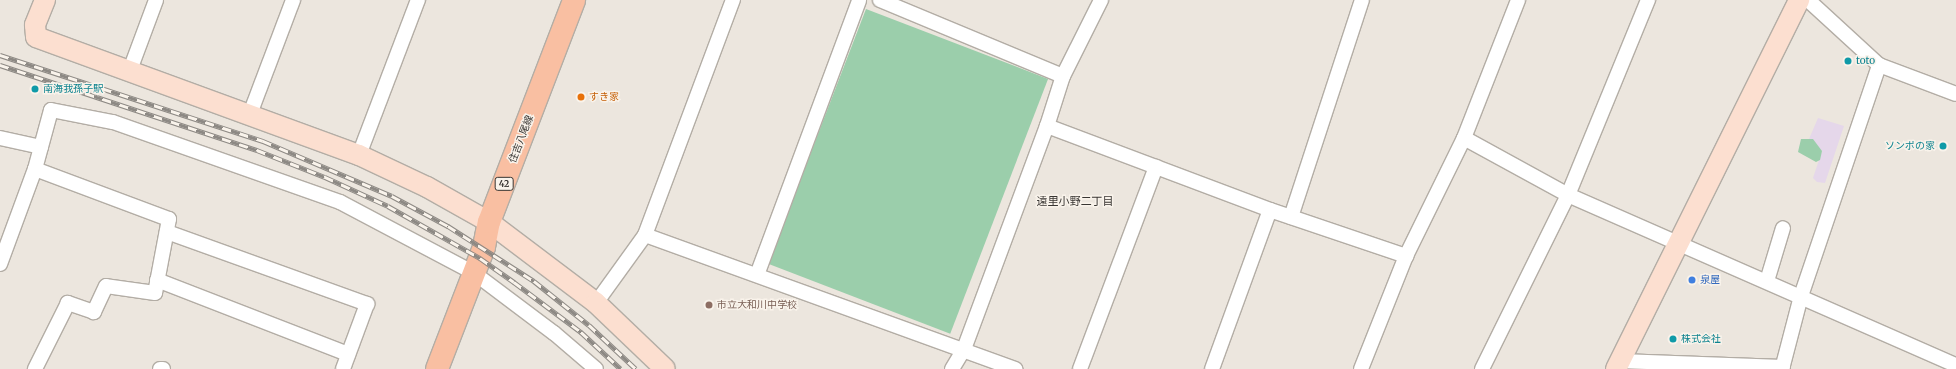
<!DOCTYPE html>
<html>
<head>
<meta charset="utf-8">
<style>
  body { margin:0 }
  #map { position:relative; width:1956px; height:369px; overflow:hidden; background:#ece6de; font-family:Merriweather,"Noto Sans JP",serif }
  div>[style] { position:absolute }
  .industrial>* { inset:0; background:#e5d7ea }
  .green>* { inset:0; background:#9bceab; transform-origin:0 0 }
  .roads { filter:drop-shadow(1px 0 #b3ada5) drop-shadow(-1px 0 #b3ada5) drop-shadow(0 1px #b3ada5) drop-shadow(0 -1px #b3ada5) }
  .street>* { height:14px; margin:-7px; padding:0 7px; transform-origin:7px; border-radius:7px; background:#fff }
  .secondary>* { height:20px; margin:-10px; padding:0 10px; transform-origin:10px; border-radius:10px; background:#fcdfd0 }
  .primary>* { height:22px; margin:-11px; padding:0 11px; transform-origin:11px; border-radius:11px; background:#f9bfa2 }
  .rail>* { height:4.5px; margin-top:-2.25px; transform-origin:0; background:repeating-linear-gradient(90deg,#f9f3eb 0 9px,#8d8984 0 18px); box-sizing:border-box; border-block:1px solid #8d8984 }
  .dots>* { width:11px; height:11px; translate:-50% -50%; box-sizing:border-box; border:2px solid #f9f3eb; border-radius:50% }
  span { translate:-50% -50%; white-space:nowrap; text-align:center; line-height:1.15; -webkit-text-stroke:3px #f9f3eb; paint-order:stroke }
  .shield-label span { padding:1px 3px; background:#f9f3eb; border:1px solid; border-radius:3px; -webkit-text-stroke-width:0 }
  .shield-label { font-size:9px; color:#383532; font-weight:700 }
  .culture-label { font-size:10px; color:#0d838f }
  .left { translate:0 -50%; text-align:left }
  .right { translate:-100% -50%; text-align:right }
  .food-label { font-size:10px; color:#c56008 }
  .street-label { font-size:10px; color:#383532 }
  .shop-label { font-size:10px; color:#366cbe }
  .education-label { font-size:10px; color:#785e54 }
  .neighbourhood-label { font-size:11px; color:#383532 }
</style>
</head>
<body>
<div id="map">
  <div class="industrial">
    <div style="clip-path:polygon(1818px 118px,1844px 126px,1825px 183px,1817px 182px,1813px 178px,1822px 151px,1809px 139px)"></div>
  </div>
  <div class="green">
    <div style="left:866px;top:9px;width:195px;height:273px;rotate:21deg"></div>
    <div style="clip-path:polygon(1801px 139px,1813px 139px,1822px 151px,1820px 160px,1816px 162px,1798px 152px)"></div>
  </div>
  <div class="roads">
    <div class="street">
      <div style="left:880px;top:0;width:198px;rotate:22.6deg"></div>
      <div style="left:1808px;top:0;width:96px;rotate:42.5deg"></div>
      <div style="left:1879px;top:65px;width:82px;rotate:20.6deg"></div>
      <div style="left:130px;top:70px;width:75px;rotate:-69.6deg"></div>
      <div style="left:250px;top:114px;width:122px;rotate:-69.3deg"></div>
      <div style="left:1047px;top:126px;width:238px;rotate:20.6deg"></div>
      <div style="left:1270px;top:210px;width:144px;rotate:18.7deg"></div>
      <div style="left:0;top:138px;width:42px;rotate:12.4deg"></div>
      <div style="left:1464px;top:138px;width:119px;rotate:28.7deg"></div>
      <div style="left:1568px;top:195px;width:424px;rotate:23.7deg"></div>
      <div style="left:359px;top:155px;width:166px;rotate:-69.2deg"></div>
      <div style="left:35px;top:169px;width:143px;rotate:20.5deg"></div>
      <div style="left:169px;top:219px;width:75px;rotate:100.7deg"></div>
      <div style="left:155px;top:293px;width:49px;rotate:-171.9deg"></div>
      <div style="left:106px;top:286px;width:29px;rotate:115deg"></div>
      <div style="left:94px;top:312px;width:28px;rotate:-161deg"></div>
      <div style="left:68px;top:303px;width:74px;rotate:116.6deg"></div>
      <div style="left:1291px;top:217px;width:228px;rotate:-71.9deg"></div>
      <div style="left:167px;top:232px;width:213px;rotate:19.8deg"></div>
      <div style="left:367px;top:304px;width:69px;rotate:110.3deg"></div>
      <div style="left:645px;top:235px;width:394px;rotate:19.9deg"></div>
      <div style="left:0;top:264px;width:101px;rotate:-69.8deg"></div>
      <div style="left:35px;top:169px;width:61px;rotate:-74.8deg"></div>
      <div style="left:51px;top:110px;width:63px;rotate:11deg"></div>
      <div style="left:113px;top:122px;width:241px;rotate:19.4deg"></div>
      <div style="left:340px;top:202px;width:152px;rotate:27.9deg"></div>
      <div style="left:474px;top:273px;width:100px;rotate:36.9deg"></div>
      <div style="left:554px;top:333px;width:55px;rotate:40.6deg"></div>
      <div style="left:757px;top:275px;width:293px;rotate:-69.6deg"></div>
      <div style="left:157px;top:280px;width:205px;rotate:21.2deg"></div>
      <div style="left:1767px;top:281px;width:55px;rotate:-73.2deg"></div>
      <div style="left:596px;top:303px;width:84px;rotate:-54.2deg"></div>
      <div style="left:645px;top:235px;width:251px;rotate:-69.5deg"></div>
      <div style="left:1620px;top:361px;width:163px;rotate:2.1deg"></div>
      <div style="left:160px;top:369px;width:3px"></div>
      <div style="left:952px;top:369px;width:23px;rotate:-59deg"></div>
      <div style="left:964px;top:349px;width:238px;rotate:-69.6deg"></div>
      <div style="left:1047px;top:126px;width:52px;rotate:-72.3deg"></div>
      <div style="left:1063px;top:76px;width:85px;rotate:-63.4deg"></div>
      <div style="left:1080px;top:369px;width:216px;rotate:-69.4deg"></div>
      <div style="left:1212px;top:369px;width:169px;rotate:-70deg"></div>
      <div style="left:1361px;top:369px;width:122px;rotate:-68.3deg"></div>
      <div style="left:1406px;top:256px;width:131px;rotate:-63.8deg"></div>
      <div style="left:1464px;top:138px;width:148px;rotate:-68.6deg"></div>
      <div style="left:1482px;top:369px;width:194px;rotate:-63.7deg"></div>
      <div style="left:1568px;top:195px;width:211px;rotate:-67.7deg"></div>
      <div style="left:1782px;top:369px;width:75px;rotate:-75.4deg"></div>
      <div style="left:1801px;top:296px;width:244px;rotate:-71.3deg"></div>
    </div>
    <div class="secondary">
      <div style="left:45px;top:0;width:27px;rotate:112deg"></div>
      <div style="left:35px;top:25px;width:12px;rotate:85deg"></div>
      <div style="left:36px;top:37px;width:344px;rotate:20.1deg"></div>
      <div style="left:359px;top:155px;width:75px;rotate:25.2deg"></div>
      <div style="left:427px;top:187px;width:71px;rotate:29.4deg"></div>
      <div style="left:489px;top:222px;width:134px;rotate:37.1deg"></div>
      <div style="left:596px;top:303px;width:95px;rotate:43.7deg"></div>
      <div style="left:1616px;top:369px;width:412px;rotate:-63.6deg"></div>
    </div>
    <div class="primary">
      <div style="left:437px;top:369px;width:131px;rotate:-68.9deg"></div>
      <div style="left:484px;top:247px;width:25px;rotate:-79deg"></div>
      <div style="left:489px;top:222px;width:238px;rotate:-69deg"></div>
    </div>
  </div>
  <div class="rail">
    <div style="left:0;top:55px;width:277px;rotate:18.1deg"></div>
    <div style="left:263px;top:141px;width:140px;rotate:23.1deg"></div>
    <div style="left:392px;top:196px;width:64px;rotate:28.2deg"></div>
    <div style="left:448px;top:226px;width:102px;rotate:32.6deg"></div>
    <div style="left:534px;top:281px;width:70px;rotate:38.7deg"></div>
    <div style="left:589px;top:325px;width:64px;rotate:43.1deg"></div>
    <div style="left:0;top:65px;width:271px;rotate:18.3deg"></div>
    <div style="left:257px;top:150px;width:73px;rotate:21.7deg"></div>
    <div style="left:325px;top:177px;width:69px;rotate:24.7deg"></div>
    <div style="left:388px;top:206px;width:106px;rotate:29.5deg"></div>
    <div style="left:480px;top:258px;width:42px;rotate:35.2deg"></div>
    <div style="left:514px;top:282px;width:84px;rotate:36.7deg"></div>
    <div style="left:581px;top:332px;width:54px;rotate:42.8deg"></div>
  </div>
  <div class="dots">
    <div style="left:1848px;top:61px;background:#0f9aa8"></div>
    <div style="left:35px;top:89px;background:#0f9aa8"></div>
    <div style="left:581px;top:97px;background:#e8710a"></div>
    <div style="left:1943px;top:146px;background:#0f9aa8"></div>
    <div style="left:1692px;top:280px;background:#3f7fe0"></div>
    <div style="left:709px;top:305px;background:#8d6e63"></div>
    <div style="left:1673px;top:339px;background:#0f9aa8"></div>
  </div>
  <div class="shield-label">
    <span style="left:504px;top:184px">42</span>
  </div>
  <div class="culture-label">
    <span class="left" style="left:1856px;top:61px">toto</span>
    <span class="left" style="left:43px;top:89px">南海我孫子駅</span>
    <span class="right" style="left:1935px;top:146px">ソンポの家</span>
    <span class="left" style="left:1681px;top:339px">株式会社</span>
  </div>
  <div class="food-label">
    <span class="left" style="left:589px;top:97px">すき家</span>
  </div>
  <div class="street-label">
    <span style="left:521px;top:139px;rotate:-69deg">住吉八尾線</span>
  </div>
  <div class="shop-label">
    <span class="left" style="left:1700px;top:280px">泉屋</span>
  </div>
  <div class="education-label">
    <span class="left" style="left:717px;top:305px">市立大和川中学校</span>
  </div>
  <div class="neighbourhood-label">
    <span style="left:1075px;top:201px">遠里小野二丁目</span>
  </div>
</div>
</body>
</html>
